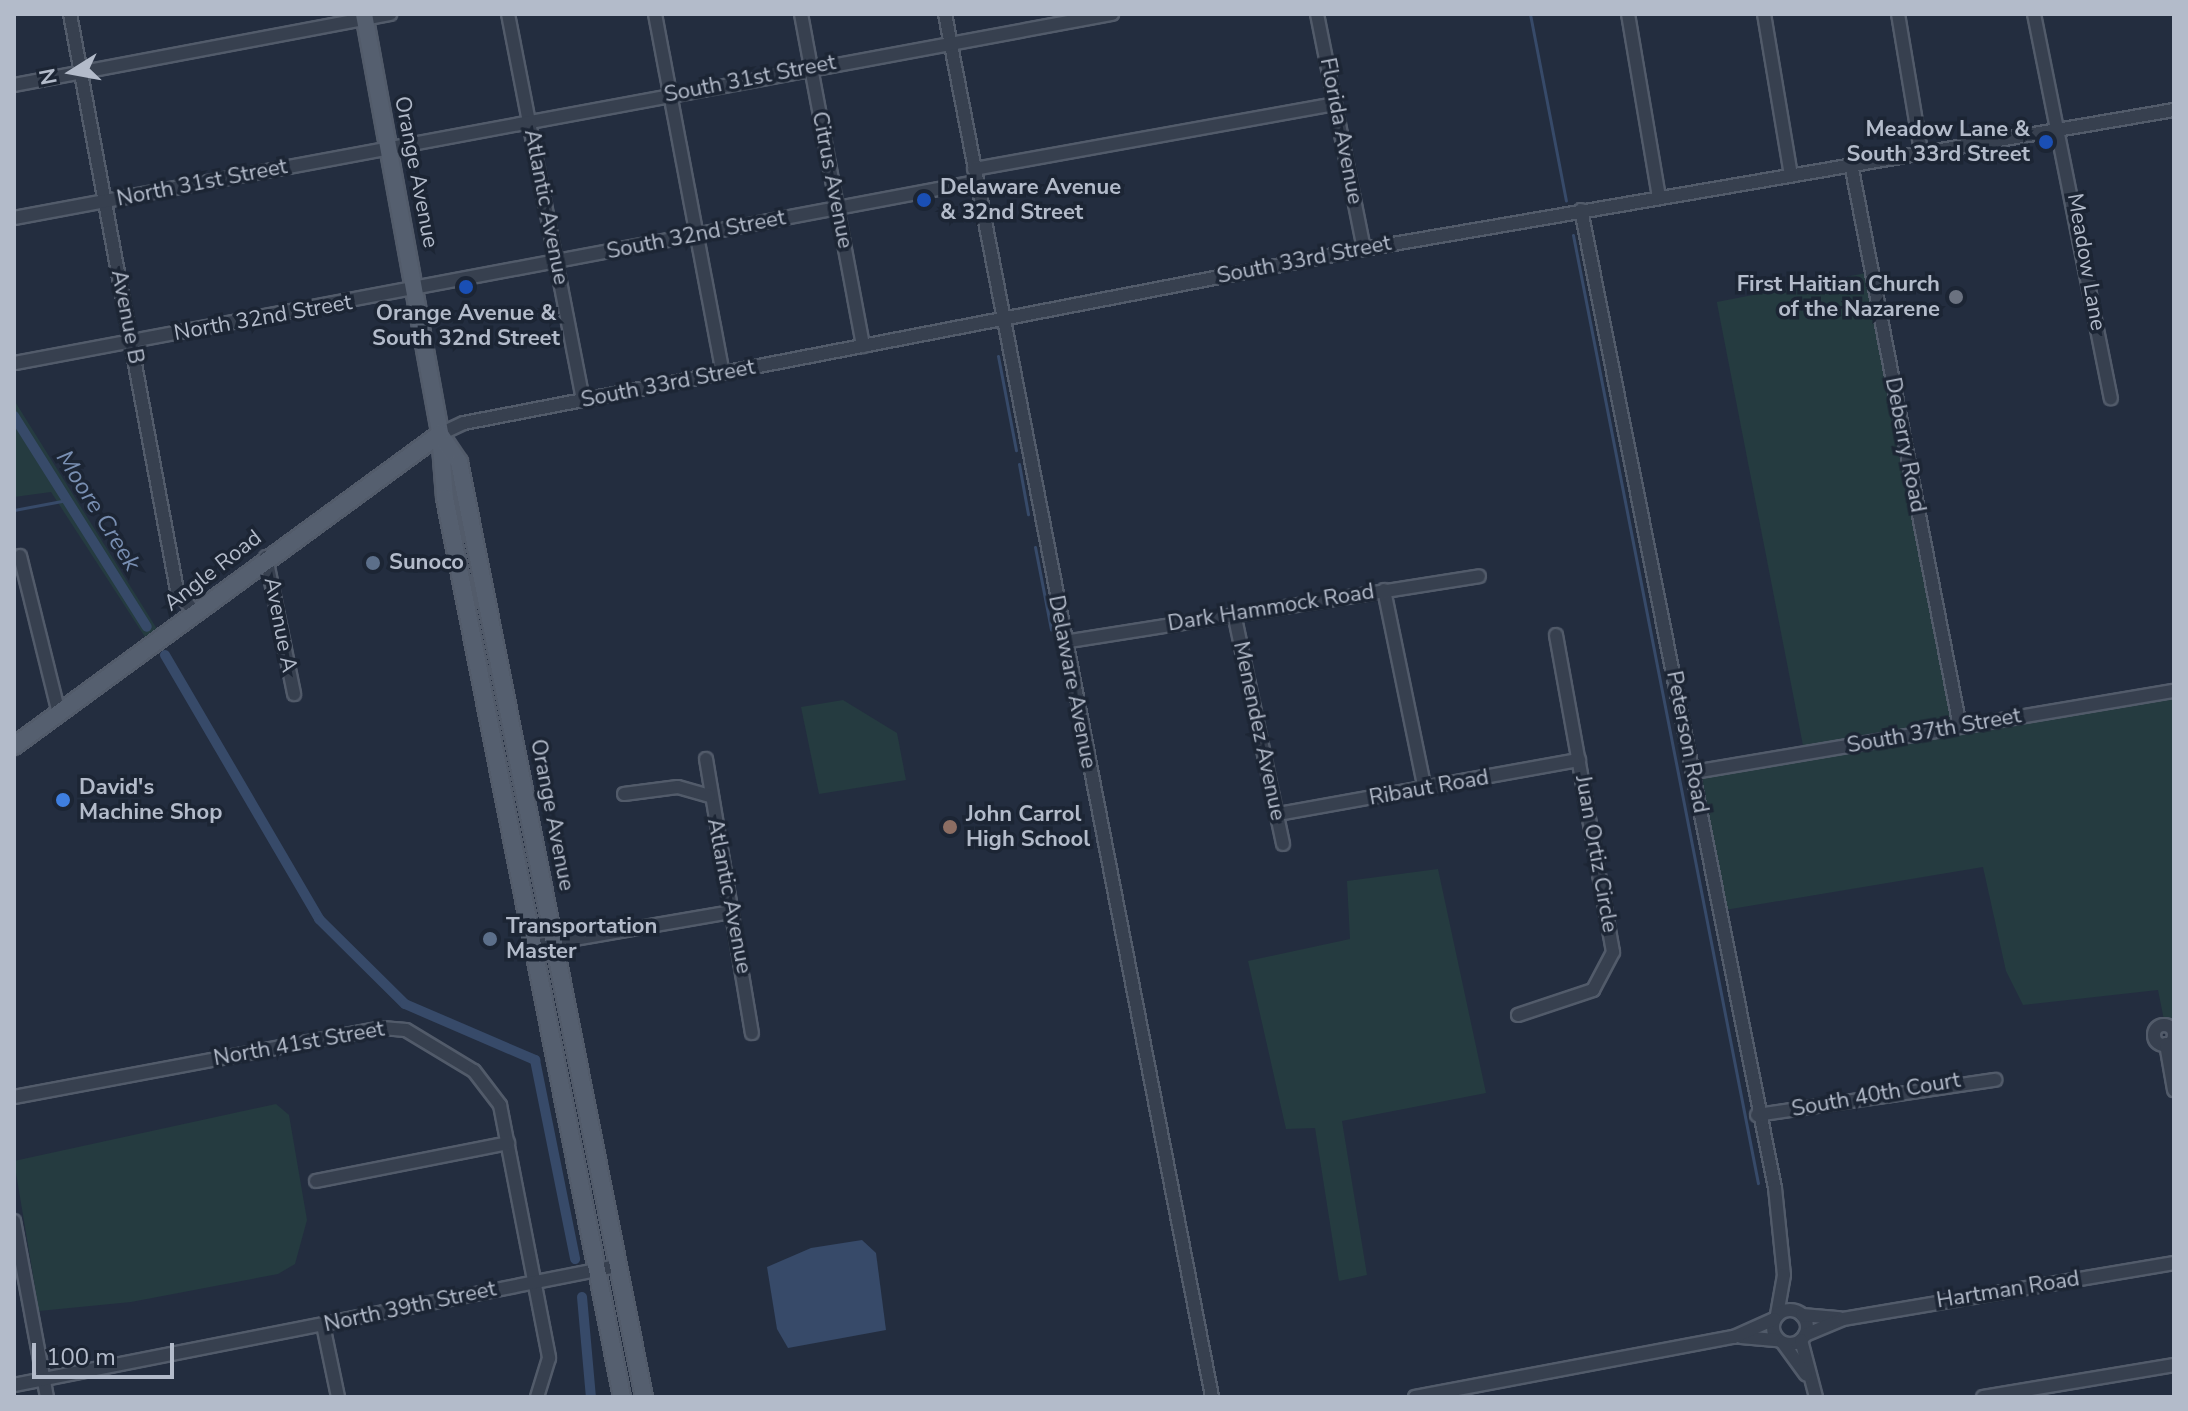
<!DOCTYPE html>
<html>
<head>
<meta charset="utf-8">
<style>
  body { margin:0 }
  #map { position:relative; width:2188px; height:1411px; overflow:hidden; background:#232d3f; font-family:"Nunito Sans",sans-serif }
  div>[style] { position:absolute }
  .green>* { inset:0; background:#253b40; transform-origin:0 0 }
  .water>* { inset:0; background:#374a69 }
  .stream>* { height:3px; margin:-1.5px; padding:0 1.5px; transform-origin:1.5px; border-radius:1.5px; background:#374a69 }
  .canal>* { height:10px; margin:-5px; padding:0 5px; transform-origin:5px; border-radius:5px; background:#374a69 }
  .roads { filter:drop-shadow(2px 0 #525b6a) drop-shadow(-2px 0 #525b6a) drop-shadow(0 2px #525b6a) drop-shadow(0 -2px #525b6a) }
  .minor>* { height:12px; margin:-6px; padding:0 6px; transform-origin:6px; border-radius:6px; background:#37404f }
  .minor>.ring { margin:-6px; padding:0; box-sizing:content-box; background:none; border:12px solid #37404f; border-radius:50% }
  .major>* { height:16px; margin:-8px; padding:0 8px; transform-origin:8px; border-radius:8px; background:#555f6f }
  .dots>* { width:22px; height:22px; translate:-50% -50%; box-sizing:border-box; border:4px solid #1c2534; border-radius:50% }
  span { translate:-50% -50%; white-space:nowrap; text-align:center; line-height:1.15; -webkit-text-stroke:7px #1c2534; paint-order:stroke }
  .street-label { font-size:22px; color:#b3bbca }
  .poi-label { font-size:22px; color:#b3bbca; font-weight:700 }
  .right { translate:-100% -50%; text-align:right }
  .left { translate:0 -50%; text-align:left }
  .water-label { font-size:24px; color:#798fb2; font-style:italic }
  .frame { position:absolute; inset:0; border:16px solid #b3bbca; pointer-events:none }
  .north { position:absolute; left:32px; top:32px; width:80px; height:80px; -webkit-text-stroke:6px #1c2534; paint-order:stroke; rotate:259deg; font-size:22px; font-weight:700; line-height:32px; text-align:center; color:#b3bbca }
  .north::after { content:''; display:block; margin:auto; width:28px; height:36px; background:#b3bbca; clip-path:polygon(50% 0,100% 100%,50% 72%,0 100%) }
  .scale { position:absolute; left:32px; top:1343px; width:142px; height:36px; box-sizing:border-box; border:4px solid #b3bbca; border-top:0; padding-left:10px; font-size:24px; line-height:28px; white-space:nowrap; color:#b3bbca; -webkit-text-stroke:6px #1c2534; paint-order:stroke }
</style>
</head>
<body>
<div id="map">
  <div class="green">
    <div style="left:1866px;top:273px;width:459px;height:152px;rotate:79deg"></div>
    <div style="clip-path:polygon(14px 400px,157px 629px,145px 637px,51px 492px,14px 497px)"></div>
    <div style="clip-path:polygon(2174px 696px,2174px 1023px,2164px 1020px,2158px 990px,2023px 1005px,2006px 971px,1983px 867px,1725px 910px,1700px 776px)"></div>
    <div style="clip-path:polygon(843px 700px,897px 733px,906px 780px,819px 794px,801px 707px)"></div>
    <div style="clip-path:polygon(1438px 869px,1486px 1093px,1342px 1121px,1367px 1275px,1339px 1281px,1315px 1128px,1286px 1129px,1248px 961px,1350px 939px,1347px 881px)"></div>
    <div style="clip-path:polygon(276px 1104px,289px 1115px,307px 1220px,295px 1264px,278px 1274px,131px 1302px,39px 1311px,14px 1161px)"></div>
  </div>
  <div class="water">
    <div style="clip-path:polygon(862px 1240px,876px 1253px,886px 1330px,788px 1348px,777px 1329px,767px 1267px,811px 1248px)"></div>
  </div>
  <div class="stream">
    <div style="left:1530px;top:14px;width:190px;rotate:79.1deg"></div>
    <div style="left:1573px;top:235px;width:966px;rotate:78.96deg"></div>
    <div style="left:998px;top:356px;width:96px;rotate:79.2deg"></div>
    <div style="left:1019px;top:464px;width:51px;rotate:79.8deg"></div>
    <div style="left:14px;top:510px;width:54px;rotate:-10.7deg"></div>
    <div style="left:1035px;top:547px;width:84px;rotate:79deg"></div>
  </div>
  <div class="canal">
    <div style="left:14px;top:416px;width:249px;rotate:57.8deg"></div>
    <div style="left:165px;top:655px;width:306px;rotate:59.7deg"></div>
    <div style="left:319px;top:919px;width:121px;rotate:44.7deg"></div>
    <div style="left:405px;top:1004px;width:142px;rotate:23.3deg"></div>
    <div style="left:535px;top:1060px;width:203px;rotate:78.6deg"></div>
    <div style="left:582px;top:1297px;width:100px;rotate:84.9deg"></div>
  </div>
  <div class="roads">
    <div class="minor">
      <div style="left:70px;top:14px;width:586px;rotate:79.48deg"></div>
      <div style="left:177px;top:590px;width:31px;rotate:52deg"></div>
      <div style="left:508px;top:14px;width:393px;rotate:79deg"></div>
      <div style="left:655px;top:14px;width:365px;rotate:79.3deg"></div>
      <div style="left:801px;top:14px;width:338px;rotate:79.4deg"></div>
      <div style="left:945px;top:14px;width:1409px;rotate:79.07deg"></div>
      <div style="left:1317px;top:14px;width:240px;rotate:78.7deg"></div>
      <div style="left:1628px;top:14px;width:186px;rotate:80.4deg"></div>
      <div style="left:1764px;top:14px;width:163px;rotate:80.5deg"></div>
      <div style="left:1898px;top:14px;width:140px;rotate:80.5deg"></div>
      <div style="left:2034px;top:14px;width:392px;rotate:78.7deg"></div>
      <div style="left:14px;top:85px;width:383px;rotate:-10.7deg"></div>
      <div style="left:1851px;top:164px;width:573px;rotate:79.04deg"></div>
      <div style="left:974px;top:169px;width:367px;rotate:-10.2deg"></div>
      <div style="left:1581px;top:210px;width:997px;rotate:78.78deg"></div>
      <div style="left:1775px;top:1188px;width:87px;rotate:84.1deg"></div>
      <div style="left:1784px;top:1275px;width:40px;rotate:100deg"></div>
      <div style="left:14px;top:218px;width:1117px;rotate:-10.53deg"></div>
      <div style="left:15px;top:363px;width:978px;rotate:-10.67deg"></div>
      <div style="left:440px;top:434px;width:26px;rotate:-25deg"></div>
      <div style="left:464px;top:423px;width:917px;rotate:-10.94deg"></div>
      <div style="left:1364px;top:249px;width:822px;rotate:-9.74deg"></div>
      <div style="left:20px;top:556px;width:163px;rotate:76.1deg"></div>
      <div style="left:266px;top:557px;width:140px;rotate:78.4deg"></div>
      <div style="left:1384px;top:590px;width:203px;rotate:78.4deg"></div>
      <div style="left:1235px;top:618px;width:231px;rotate:78deg"></div>
      <div style="left:1064px;top:642px;width:420px;rotate:-9deg"></div>
      <div style="left:706px;top:759px;width:278px;rotate:80.5deg"></div>
      <div style="left:1694px;top:772px;width:487px;rotate:-9.6deg"></div>
      <div style="left:624px;top:794px;width:54px;rotate:-7.4deg"></div>
      <div style="left:678px;top:787px;width:32px;rotate:16deg"></div>
      <div style="left:1278px;top:814px;width:306px;rotate:-10.2deg"></div>
      <div style="left:534px;top:946px;width:199px;rotate:-9.8deg"></div>
      <div style="left:1518px;top:1015px;width:79px;rotate:-18.4deg"></div>
      <div style="left:1593px;top:990px;width:43px;rotate:-62.2deg"></div>
      <div style="left:1613px;top:952px;width:322px;rotate:-100.2deg"></div>
      <div class="ring" style="left:2154px;top:1025px;width:8px;height:8px"></div>
      <div style="left:2166px;top:1044px;width:47px;rotate:80.1deg"></div>
      <div style="left:14px;top:1097px;width:374px;rotate:-10.6deg"></div>
      <div style="left:382px;top:1028px;width:24px;rotate:5deg"></div>
      <div style="left:406px;top:1030px;width:79px;rotate:31.1deg"></div>
      <div style="left:474px;top:1071px;width:43px;rotate:52.6deg"></div>
      <div style="left:500px;top:1105px;width:258px;rotate:79deg"></div>
      <div style="left:549px;top:1358px;width:41px;rotate:107.1deg"></div>
      <div style="left:1757px;top:1115px;width:241px;rotate:-8.4deg"></div>
      <div style="left:316px;top:1181px;width:196px;rotate:-11.2deg"></div>
      <div style="left:14px;top:1221px;width:179px;rotate:79.4deg"></div>
      <div class="ring" style="left:1773px;top:1310px;width:22px;height:22px"></div>
      <div style="left:1802px;top:1315px;width:38px;rotate:5deg"></div>
      <div style="left:323px;top:1325px;width:74px;rotate:78.2deg"></div>
      <div style="left:1805px;top:1335px;width:41px;rotate:-22.8deg"></div>
      <div style="left:1843px;top:1319px;width:336px;rotate:-9.6deg"></div>
      <div style="left:1741px;top:1337px;width:37px;rotate:5deg"></div>
      <div style="left:1801px;top:1340px;width:59px;rotate:75.3deg"></div>
      <div style="left:1783px;top:1343px;width:39px;rotate:54deg"></div>
      <div style="left:14px;top:1385px;width:615px;rotate:-11.16deg"></div>
      <div style="left:1415px;top:1397px;width:325px;rotate:-10.7deg"></div>
      <div style="left:1734px;top:1337px;width:44px;rotate:-24.2deg"></div>
      <div style="left:1983px;top:1397px;width:194px;rotate:-9.5deg"></div>
    </div>
    <div class="major">
      <div style="left:364px;top:14px;width:427px;rotate:79.7deg"></div>
      <div style="left:440px;top:434px;width:64px;rotate:85.5deg"></div>
      <div style="left:445px;top:498px;width:916px;rotate:78.86deg"></div>
      <div style="left:440px;top:434px;width:34px;rotate:56deg"></div>
      <div style="left:459px;top:462px;width:953px;rotate:78.81deg"></div>
      <div style="left:14px;top:746px;width:528px;rotate:-36.22deg"></div>
    </div>
  </div>
  <div class="dots">
    <div style="left:2046px;top:142px;background:#1a4fb4"></div>
    <div style="left:924px;top:200px;background:#1a4fb4"></div>
    <div style="left:466px;top:287px;background:#1a4fb4"></div>
    <div style="left:1956px;top:297px;background:#6b7280"></div>
    <div style="left:373px;top:563px;background:#5c6f8a"></div>
    <div style="left:63px;top:800px;background:#3f7fe0"></div>
    <div style="left:950px;top:827px;background:#8d6e63"></div>
    <div style="left:490px;top:939px;background:#5c6f8a"></div>
  </div>
  <div class="street-label">
    <span style="left:750px;top:79px;rotate:-11deg">South 31st Street</span>
    <span style="left:1341px;top:131px;rotate:79deg">Florida Avenue</span>
    <span style="left:416px;top:172px;rotate:79deg">Orange Avenue</span>
    <span style="left:832px;top:180px;rotate:79deg">Citrus Avenue</span>
    <span style="left:202px;top:183px;rotate:-11deg">North 31st Street</span>
    <span style="left:546px;top:207px;rotate:79deg">Atlantic Avenue</span>
    <span style="left:696px;top:235px;rotate:-11deg">South 32nd Street</span>
    <span style="left:1304px;top:260px;rotate:-11deg">South 33rd Street</span>
    <span style="left:2086px;top:262px;rotate:80deg">Meadow Lane</span>
    <span style="left:127px;top:317px;rotate:79deg">Avenue B</span>
    <span style="left:263px;top:318px;rotate:-10deg">North 32nd Street</span>
    <span style="left:668px;top:384px;rotate:-11deg">South 33rd Street</span>
    <span style="left:1905px;top:445px;rotate:79deg">Deberry Road</span>
    <span style="left:213px;top:571px;rotate:-38deg">Angle Road</span>
    <span style="left:1271px;top:608px;rotate:-9deg">Dark Hammock Road</span>
    <span style="left:280px;top:625px;rotate:79deg">Avenue A</span>
    <span style="left:1072px;top:682px;rotate:79deg">Delaware Avenue</span>
    <span style="left:1259px;top:731px;rotate:78deg">Menendez Avenue</span>
    <span style="left:1934px;top:731px;rotate:-10deg">South 37th Street</span>
    <span style="left:1687px;top:742px;rotate:79deg">Peterson Road</span>
    <span style="left:1429px;top:788px;rotate:-10deg">Ribaut Road</span>
    <span style="left:552px;top:815px;rotate:79deg">Orange Avenue</span>
    <span style="left:1596px;top:854px;rotate:80deg">Juan Ortiz Circle</span>
    <span style="left:729px;top:896px;rotate:79deg">Atlantic Avenue</span>
    <span style="left:299px;top:1044px;rotate:-10deg">North 41st Street</span>
    <span style="left:1876px;top:1095px;rotate:-10deg">South 40th Court</span>
    <span style="left:2008px;top:1290px;rotate:-9deg">Hartman Road</span>
    <span style="left:410px;top:1307px;rotate:-12deg">North 39th Street</span>
  </div>
  <div class="poi-label">
    <span class="right" style="left:2030px;top:142px">Meadow Lane &amp;<br>South 33rd Street</span>
    <span class="left" style="left:940px;top:200px">Delaware Avenue<br>&amp; 32nd Street</span>
    <span class="right" style="left:1940px;top:297px">First Haitian Church<br>of the Nazarene</span>
    <span style="left:466px;top:326px">Orange Avenue &amp;<br>South 32nd Street</span>
    <span class="left" style="left:389px;top:563px">Sunoco</span>
    <span class="left" style="left:79px;top:800px">David's<br>Machine Shop</span>
    <span class="left" style="left:966px;top:827px">John Carrol<br>High School</span>
    <span class="left" style="left:506px;top:939px">Transportation<br>Master</span>
  </div>
  <div class="water-label">
    <span style="left:98px;top:511px;rotate:58deg">Moore Creek</span>
  </div>
  <div class="frame"></div>
  <div class="north">N</div>
  <div class="scale">100 m</div>
</div>
</body>
</html>
